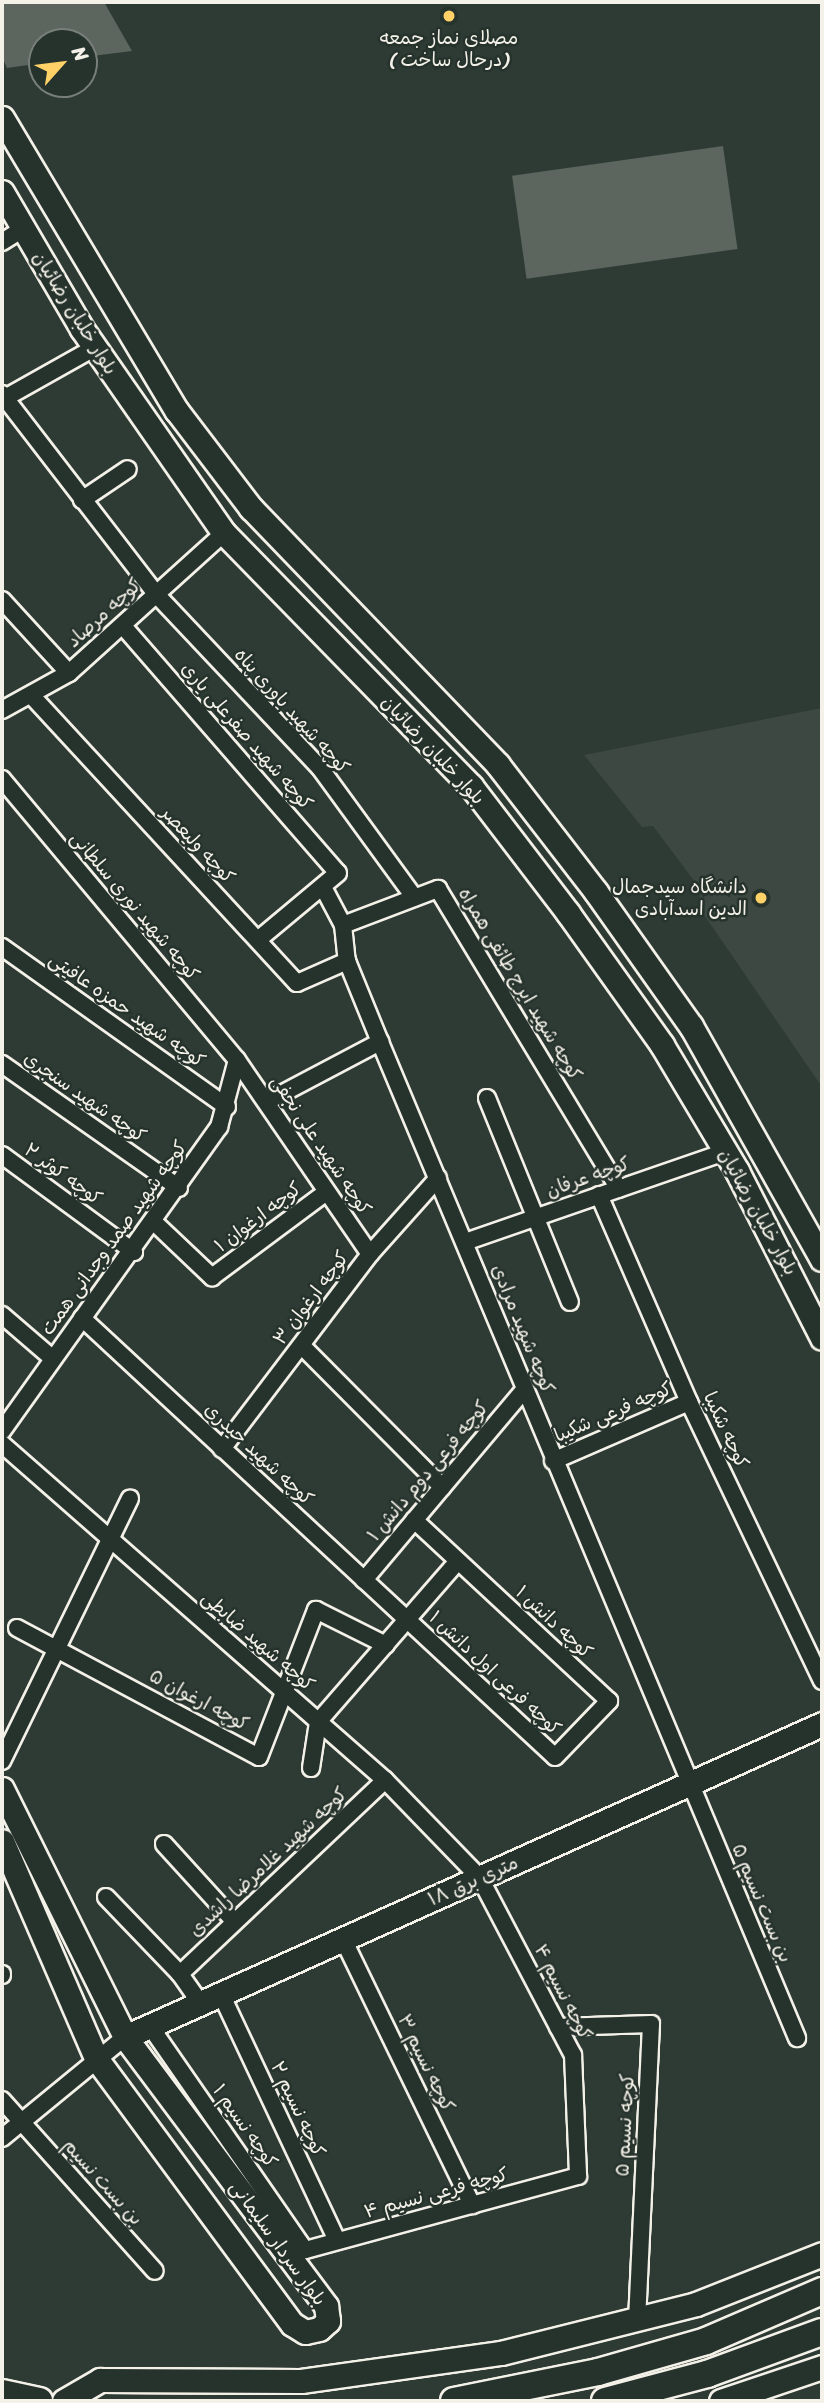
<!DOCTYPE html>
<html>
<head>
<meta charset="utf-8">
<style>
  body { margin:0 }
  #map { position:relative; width:824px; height:2403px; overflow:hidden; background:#2e3b34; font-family:Sriracha,"Playpen Sans Arabic",sans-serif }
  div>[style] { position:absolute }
  .built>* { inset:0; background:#3c4841 }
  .building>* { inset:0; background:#5c655e; transform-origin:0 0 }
  .roads { filter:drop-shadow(2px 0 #f4f1e8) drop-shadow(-2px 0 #f4f1e8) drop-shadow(0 2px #f4f1e8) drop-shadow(0 -2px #f4f1e8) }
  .street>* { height:16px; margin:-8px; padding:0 8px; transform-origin:8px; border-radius:8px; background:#26332d }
  .secondary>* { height:23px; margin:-11.5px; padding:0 11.5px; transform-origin:11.5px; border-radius:11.5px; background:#26332d }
  .primary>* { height:26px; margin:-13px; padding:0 13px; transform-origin:13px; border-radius:13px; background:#26332d }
  .dots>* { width:19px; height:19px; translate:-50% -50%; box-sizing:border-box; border:4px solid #26332d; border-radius:50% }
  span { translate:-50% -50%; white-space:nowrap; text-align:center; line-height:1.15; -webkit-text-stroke:5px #26332d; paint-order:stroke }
  .poi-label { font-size:19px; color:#f4f1e8 }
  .right { translate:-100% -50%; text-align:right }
  .street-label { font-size:19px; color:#f4f1e8 }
  .frame { position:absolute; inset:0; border:4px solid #f4f1e8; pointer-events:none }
  .north { position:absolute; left:28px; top:28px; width:70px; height:70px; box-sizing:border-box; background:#26332d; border:2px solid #787f78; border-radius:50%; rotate:62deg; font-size:19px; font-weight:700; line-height:28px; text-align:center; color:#f4f1e8 }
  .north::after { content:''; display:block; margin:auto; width:24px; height:32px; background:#ffd166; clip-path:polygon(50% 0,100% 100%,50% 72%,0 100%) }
</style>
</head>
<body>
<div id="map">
  <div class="built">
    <div style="clip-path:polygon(822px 708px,822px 1087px,698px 906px,701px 890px,653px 826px,642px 827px,584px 755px)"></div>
  </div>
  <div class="building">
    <div style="clip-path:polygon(2px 2px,104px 2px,132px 51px,84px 57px,84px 42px,42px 42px,42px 63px,7px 68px,2px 57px)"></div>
    <div style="left:723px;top:146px;width:104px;height:213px;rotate:82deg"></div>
  </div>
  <div class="roads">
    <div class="street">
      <div style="left:2px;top:242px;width:25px;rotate:-32deg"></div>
      <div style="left:2px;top:394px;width:252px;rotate:52.4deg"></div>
      <div style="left:156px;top:594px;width:239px;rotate:46.7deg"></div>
      <div style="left:320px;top:768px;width:160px;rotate:53.9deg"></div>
      <div style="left:5px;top:398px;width:102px;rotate:-29.3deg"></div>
      <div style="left:82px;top:500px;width:55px;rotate:-34deg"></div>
      <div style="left:2px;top:600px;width:99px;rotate:47.5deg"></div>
      <div style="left:123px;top:626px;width:327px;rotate:49deg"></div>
      <div style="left:338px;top:873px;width:104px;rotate:140.1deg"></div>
      <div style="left:31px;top:695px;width:392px;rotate:47.3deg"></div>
      <div style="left:297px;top:983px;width:55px;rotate:-23.7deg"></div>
      <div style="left:2px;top:710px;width:77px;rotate:-28.9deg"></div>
      <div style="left:69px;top:673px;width:209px;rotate:-42.1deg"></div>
      <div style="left:2px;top:779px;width:366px;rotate:50.1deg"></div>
      <div style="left:237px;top:1060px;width:235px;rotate:55.6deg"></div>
      <div style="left:324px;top:889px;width:41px;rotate:62.2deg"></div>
      <div style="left:343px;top:925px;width:36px;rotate:84deg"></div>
      <div style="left:347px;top:961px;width:87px;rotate:67.8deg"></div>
      <div style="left:380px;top:1042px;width:1080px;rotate:67.28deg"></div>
      <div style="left:343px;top:925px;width:102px;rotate:-20.8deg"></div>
      <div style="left:438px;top:889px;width:350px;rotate:58.9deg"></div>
      <div style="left:2px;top:947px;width:276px;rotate:35.4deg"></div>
      <div style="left:2px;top:1064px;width:216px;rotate:35deg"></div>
      <div style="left:487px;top:1098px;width:220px;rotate:67.9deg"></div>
      <div style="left:268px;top:1101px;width:127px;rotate:-27.8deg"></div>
      <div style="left:2px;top:1155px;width:164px;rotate:36.3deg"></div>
      <div style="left:599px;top:1195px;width:226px;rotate:66.5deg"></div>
      <div style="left:689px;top:1402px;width:309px;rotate:64.5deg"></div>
      <div style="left:155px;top:1223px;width:79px;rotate:43.5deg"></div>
      <div style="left:212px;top:1277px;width:141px;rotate:-36.6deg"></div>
      <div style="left:465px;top:1242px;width:275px;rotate:-19.1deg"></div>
      <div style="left:2px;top:1315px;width:66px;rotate:40.7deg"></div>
      <div style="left:82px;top:1318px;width:645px;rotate:42.86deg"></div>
      <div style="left:555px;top:1757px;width:78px;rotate:-46deg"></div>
      <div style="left:609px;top:1701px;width:266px;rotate:-137.1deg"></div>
      <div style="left:302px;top:1346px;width:199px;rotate:45.2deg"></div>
      <div style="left:2px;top:1431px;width:374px;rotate:-54.5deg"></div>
      <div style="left:219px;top:1127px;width:69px;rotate:-75deg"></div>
      <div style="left:2px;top:1444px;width:509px;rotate:41.26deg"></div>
      <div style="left:385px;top:1780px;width:136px;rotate:45.9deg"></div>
      <div style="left:480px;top:1878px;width:200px;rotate:62.3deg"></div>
      <div style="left:573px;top:2055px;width:121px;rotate:87.6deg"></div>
      <div style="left:578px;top:2176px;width:283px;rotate:164.8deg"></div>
      <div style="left:305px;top:2250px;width:272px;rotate:-124.7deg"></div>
      <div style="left:222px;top:1449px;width:245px;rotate:-52.8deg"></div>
      <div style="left:370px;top:1254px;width:102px;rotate:-48.2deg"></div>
      <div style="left:553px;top:1461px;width:148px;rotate:-23.5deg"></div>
      <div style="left:364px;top:1580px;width:248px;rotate:-49.9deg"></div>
      <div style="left:17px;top:1628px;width:274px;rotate:28.1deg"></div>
      <div style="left:259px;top:1757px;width:158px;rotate:-68.8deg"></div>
      <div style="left:316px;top:1610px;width:78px;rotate:26.6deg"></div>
      <div style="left:2px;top:1761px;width:292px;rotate:-64deg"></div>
      <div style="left:311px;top:1768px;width:47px;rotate:-81.3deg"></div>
      <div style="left:318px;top:1722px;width:213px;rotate:-49deg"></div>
      <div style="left:164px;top:1844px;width:105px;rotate:47.7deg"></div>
      <div style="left:106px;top:1897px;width:107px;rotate:46.1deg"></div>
      <div style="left:180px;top:1974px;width:35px;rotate:55deg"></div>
      <div style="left:343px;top:1939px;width:296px;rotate:64.1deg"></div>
      <div style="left:2px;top:1974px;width:1px;rotate:90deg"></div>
      <div style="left:180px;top:1974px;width:282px;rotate:-43.4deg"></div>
      <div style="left:221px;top:1994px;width:273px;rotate:64.8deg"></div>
      <div style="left:558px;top:2027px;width:93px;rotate:-1.8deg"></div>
      <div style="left:651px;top:2024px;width:297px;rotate:92.7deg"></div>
      <div style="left:2px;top:2100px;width:229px;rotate:48.2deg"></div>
      <div style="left:2px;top:2138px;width:159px;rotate:-39.4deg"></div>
    </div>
    <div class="secondary">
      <div style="left:2px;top:118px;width:341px;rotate:59.2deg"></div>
      <div style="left:177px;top:411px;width:122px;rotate:52.7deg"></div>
      <div style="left:251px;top:508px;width:356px;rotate:46.1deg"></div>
      <div style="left:498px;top:765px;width:160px;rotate:52.3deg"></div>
      <div style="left:596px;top:892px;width:164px;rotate:54.7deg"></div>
      <div style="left:691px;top:1026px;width:267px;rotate:60.7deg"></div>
      <div style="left:2px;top:192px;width:159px;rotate:59.7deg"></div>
      <div style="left:82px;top:329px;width:249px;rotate:55.2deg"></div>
      <div style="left:224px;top:533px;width:354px;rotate:45.7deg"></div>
      <div style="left:471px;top:786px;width:160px;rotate:52.6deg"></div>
      <div style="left:568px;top:913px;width:162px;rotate:54.5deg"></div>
      <div style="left:662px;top:1045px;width:147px;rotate:59.2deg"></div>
      <div style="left:737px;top:1171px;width:187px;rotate:63deg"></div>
      <div style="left:2px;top:1789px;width:277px;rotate:63.6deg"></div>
      <div style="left:125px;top:2037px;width:336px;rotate:53.2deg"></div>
      <div style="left:326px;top:2306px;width:15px;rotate:82deg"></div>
      <div style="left:328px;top:2321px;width:12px;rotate:138deg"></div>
      <div style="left:319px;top:2329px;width:14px;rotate:168deg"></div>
      <div style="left:305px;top:2332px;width:15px;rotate:-148deg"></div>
      <div style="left:292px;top:2324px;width:330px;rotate:-126.4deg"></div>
      <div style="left:96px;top:2058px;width:236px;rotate:-113.4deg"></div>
      <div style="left:125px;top:2037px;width:764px;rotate:-24.18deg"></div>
      <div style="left:64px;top:2401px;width:42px;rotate:-30.3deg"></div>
      <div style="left:100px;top:2380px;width:201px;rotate:0.3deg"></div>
      <div style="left:301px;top:2381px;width:202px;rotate:-8deg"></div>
      <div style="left:501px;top:2353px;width:201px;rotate:-14.1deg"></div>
      <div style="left:696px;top:2304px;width:136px;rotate:-21.6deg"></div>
      <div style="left:721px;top:2401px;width:107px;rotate:-18.6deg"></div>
    </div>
    <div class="primary">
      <div style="left:2px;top:2393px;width:38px;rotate:12deg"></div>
      <div style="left:454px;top:2401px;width:147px;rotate:-11.4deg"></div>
      <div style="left:598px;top:2372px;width:112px;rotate:-16deg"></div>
      <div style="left:706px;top:2341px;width:126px;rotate:-23.3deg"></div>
      <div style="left:605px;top:2401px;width:106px;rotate:-14.8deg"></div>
      <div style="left:707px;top:2374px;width:122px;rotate:-20.1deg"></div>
    </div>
  </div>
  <div class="dots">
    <div style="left:449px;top:16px;background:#ffd166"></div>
    <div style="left:761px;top:898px;background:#ffd166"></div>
  </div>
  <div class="poi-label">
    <span style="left:449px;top:49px">مصلای نماز جمعه<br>( درحال ساخت)</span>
    <span class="right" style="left:747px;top:898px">دانشگاه سیدجمال<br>الدین اسدآبادی</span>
  </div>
  <div class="street-label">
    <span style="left:75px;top:313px;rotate:58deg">بلوار خلبان رضائیان</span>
    <span style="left:104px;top:613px;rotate:-42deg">کوچه مرصاد</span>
    <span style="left:292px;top:711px;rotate:48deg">کوچه شهید یاوری پناه</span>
    <span style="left:247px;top:736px;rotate:49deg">کوچه شهید صفرعلی یاری</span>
    <span style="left:433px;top:750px;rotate:47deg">بلوار خلبان رضائیان</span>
    <span style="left:198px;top:845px;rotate:47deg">کوچه ولیعصر</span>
    <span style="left:135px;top:906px;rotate:50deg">کوچه شهید نوری سلطانی</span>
    <span style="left:520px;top:984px;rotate:59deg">کوچه شهید ایرج طائفی همراه</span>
    <span style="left:127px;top:1010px;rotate:35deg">کوچه شهید حمزه عافیتی</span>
    <span style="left:85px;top:1097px;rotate:35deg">کوچه شهید سنجری</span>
    <span style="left:321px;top:1145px;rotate:56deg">کوچه شهید علی نجفی</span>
    <span style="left:63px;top:1174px;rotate:36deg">کوچه کوثر ۲</span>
    <span style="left:588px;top:1177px;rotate:-19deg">کوچه عرفان</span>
    <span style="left:758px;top:1212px;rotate:61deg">بلوار خلبان رضائیان</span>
    <span style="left:258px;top:1217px;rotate:-37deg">کوچه ارغوان ۱</span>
    <span style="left:114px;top:1238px;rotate:-54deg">کوچه شهید صمد وجدانی همت</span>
    <span style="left:311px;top:1298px;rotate:-53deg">کوچه ارغوان ۳</span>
    <span style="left:523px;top:1329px;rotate:68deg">کوچه شهید مرادی</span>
    <span style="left:613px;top:1412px;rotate:-23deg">کوچه فرعی شکیبا</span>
    <span style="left:726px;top:1430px;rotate:65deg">کوچه شکیبا</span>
    <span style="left:259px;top:1454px;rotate:43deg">کوچه شهید حیدری</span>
    <span style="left:428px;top:1471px;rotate:-50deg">کوچه فرعی دوم دانش ۱</span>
    <span style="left:554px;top:1622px;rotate:43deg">کوچه دانش ۱</span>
    <span style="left:258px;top:1641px;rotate:41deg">کوچه شهید ضابطی</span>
    <span style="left:495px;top:1673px;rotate:43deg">کوچه فرعی اول دانش ۱</span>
    <span style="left:199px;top:1700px;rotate:28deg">کوچه ارغوان ۵</span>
    <span style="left:268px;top:1862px;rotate:-43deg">کوچه شهید غلامرضا راشدی</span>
    <span style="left:473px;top:1881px;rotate:-24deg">۱۸ متری برق</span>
    <span style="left:762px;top:1903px;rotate:67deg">بن بست نسیم ۵</span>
    <span style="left:563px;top:1992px;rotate:63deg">کوچه نسیم ۴</span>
    <span style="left:426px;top:2063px;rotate:64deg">کوچه نسیم ۳</span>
    <span style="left:298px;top:2109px;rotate:65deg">کوچه نسیم ۲</span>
    <span style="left:625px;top:2125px;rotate:-87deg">کوچه نسیم ۵</span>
    <span style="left:245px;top:2126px;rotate:55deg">کوچه نسیم ۱</span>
    <span style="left:103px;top:2182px;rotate:48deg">بن بست نسیم</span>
    <span style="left:436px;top:2193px;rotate:-15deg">کوچه فرعی نسیم ۴</span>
    <span style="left:278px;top:2243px;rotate:54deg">بلوار سردار سلیمانی</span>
  </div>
  <div class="frame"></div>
  <div class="north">N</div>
</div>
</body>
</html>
